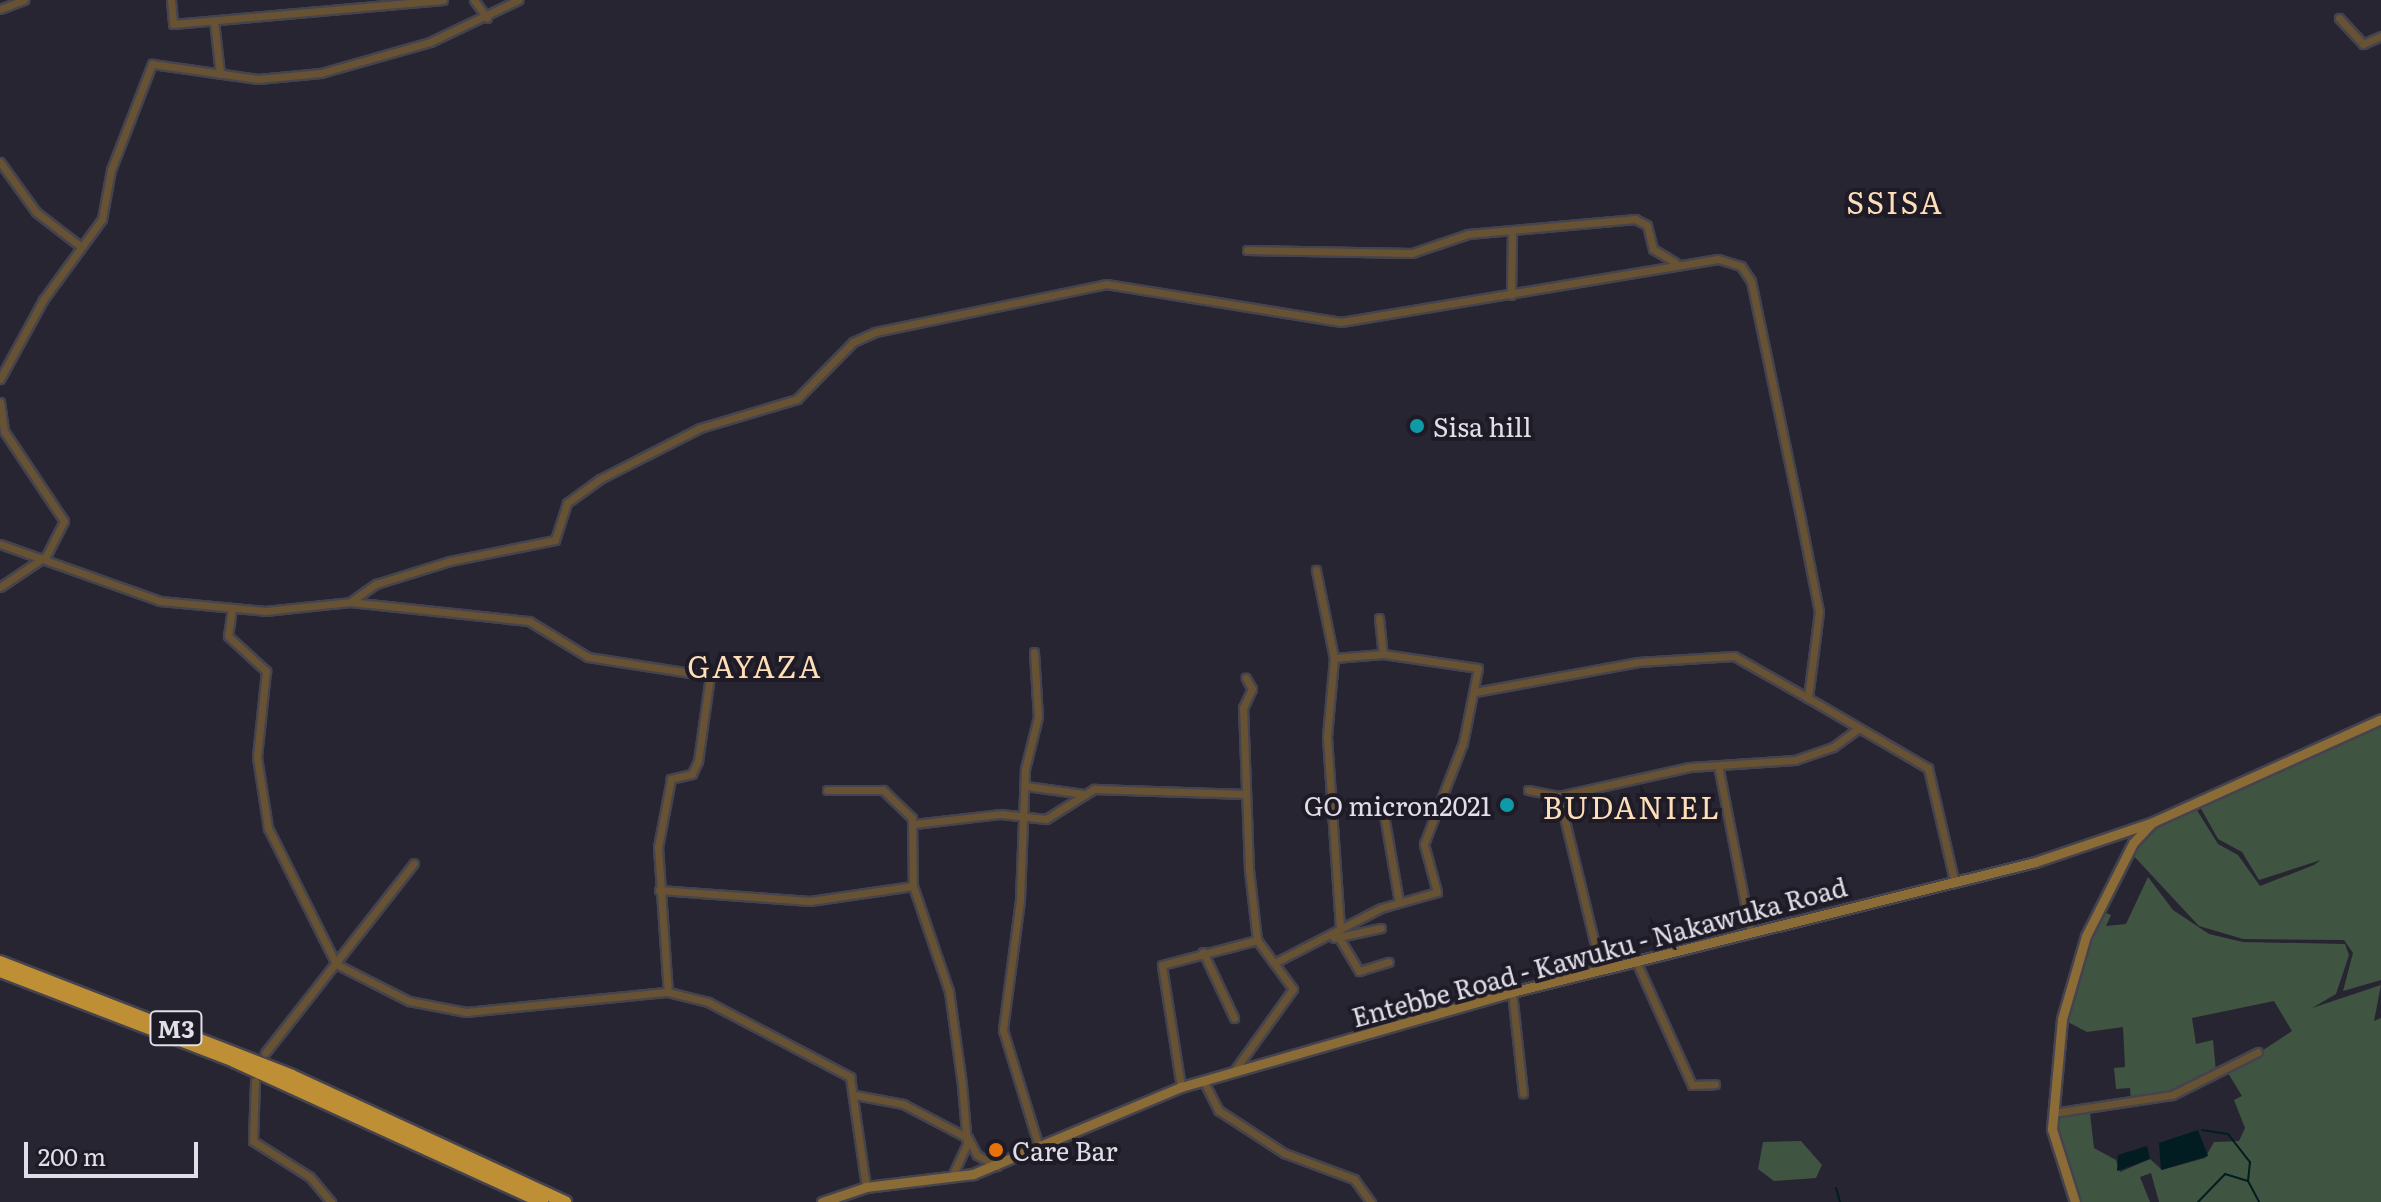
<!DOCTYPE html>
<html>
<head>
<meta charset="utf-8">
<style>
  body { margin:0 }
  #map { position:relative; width:2381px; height:1202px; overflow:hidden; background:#272531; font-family:Literata,serif }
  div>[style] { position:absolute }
  .green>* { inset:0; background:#405442 }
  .water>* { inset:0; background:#011d21 }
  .stream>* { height:2px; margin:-1px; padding:0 1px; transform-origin:1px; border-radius:1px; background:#011d21 }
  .roads { filter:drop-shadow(2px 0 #45434e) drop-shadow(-2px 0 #45434e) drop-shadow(0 2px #45434e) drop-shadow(0 -2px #45434e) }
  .street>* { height:7px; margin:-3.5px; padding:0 3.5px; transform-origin:3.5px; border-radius:3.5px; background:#675334 }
  .secondary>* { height:9px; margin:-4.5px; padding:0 4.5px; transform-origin:4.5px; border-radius:4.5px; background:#8b6c37 }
  .highway>* { height:12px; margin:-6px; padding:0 6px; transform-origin:6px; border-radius:6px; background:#bf8f36 }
  .dots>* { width:22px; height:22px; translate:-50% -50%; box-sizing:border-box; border:4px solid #1e1b27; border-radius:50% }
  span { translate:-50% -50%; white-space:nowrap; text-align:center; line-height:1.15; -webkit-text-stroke:8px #1e1b27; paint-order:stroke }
  .shield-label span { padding:2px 6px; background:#1e1b27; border:2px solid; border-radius:6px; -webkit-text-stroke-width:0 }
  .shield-label { font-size:24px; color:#e0dfe7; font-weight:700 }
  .poi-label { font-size:26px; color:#e0dfe7 }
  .left { translate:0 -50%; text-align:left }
  .right { translate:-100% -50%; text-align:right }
  .street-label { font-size:26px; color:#e0dfe7 }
  .quarter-label { font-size:30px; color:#fedeb9; letter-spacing:2px }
  .scale { position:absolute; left:24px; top:1142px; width:174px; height:36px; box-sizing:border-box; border:4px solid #e0dfe7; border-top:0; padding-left:10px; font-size:24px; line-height:28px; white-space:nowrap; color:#e0dfe7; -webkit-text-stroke:6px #1e1b27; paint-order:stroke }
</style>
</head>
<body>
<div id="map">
  <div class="green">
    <div style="clip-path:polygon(2381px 723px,2381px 980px,2343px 991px,2353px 953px,2344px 940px,2243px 939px,2199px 926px,2131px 853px,2153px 825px,2195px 807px,2218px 844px,2238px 855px,2260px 886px,2314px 865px,2321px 860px,2259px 880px,2242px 852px,2218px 839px,2199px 805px)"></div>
    <div style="clip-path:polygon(2148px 877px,2173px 910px,2209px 934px,2243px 942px,2345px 944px,2349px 955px,2336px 994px,2312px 1008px,2381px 985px,2374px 1021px,2381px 1018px,2381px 1202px,2159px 1202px,2151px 1173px,2140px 1177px,2150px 1202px,2078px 1202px,2055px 1115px,2090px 1113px,2094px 1148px,2116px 1160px,2120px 1172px,2150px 1159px,2162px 1170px,2205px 1158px,2214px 1142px,2239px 1141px,2245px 1128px,2234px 1100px,2242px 1096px,2228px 1073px,2292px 1031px,2274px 1001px,2192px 1018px,2196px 1044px,2213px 1040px,2216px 1072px,2176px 1092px,2131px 1101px,2130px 1088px,2116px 1089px,2114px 1068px,2125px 1067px,2123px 1027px,2087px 1032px,2064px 1020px,2101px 911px,2111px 915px,2106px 926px,2126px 924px)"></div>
    <div style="clip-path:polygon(1801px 1141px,1822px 1165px,1816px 1178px,1774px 1181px,1758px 1169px,1763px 1142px)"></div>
  </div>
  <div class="water">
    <div style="clip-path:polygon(2198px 1130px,2208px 1156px,2161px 1170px,2159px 1143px)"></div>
    <div style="clip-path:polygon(2147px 1146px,2150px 1159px,2117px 1171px,2118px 1155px)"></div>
  </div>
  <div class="stream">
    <div style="left:2202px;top:1130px;width:26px;rotate:9deg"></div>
    <div style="left:2228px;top:1134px;width:36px;rotate:52deg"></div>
    <div style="left:2250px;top:1162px;width:19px;rotate:96deg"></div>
    <div style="left:1836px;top:1188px;width:15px;rotate:74deg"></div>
    <div style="left:2198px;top:1202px;width:39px;rotate:-46deg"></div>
    <div style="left:2225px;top:1174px;width:24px;rotate:17deg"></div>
    <div style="left:2248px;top:1181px;width:24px;rotate:62deg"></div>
  </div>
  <div class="roads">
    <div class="street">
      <div style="left:171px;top:0;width:24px;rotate:85deg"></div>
      <div style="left:173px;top:24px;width:271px;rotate:-5.1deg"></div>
      <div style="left:474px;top:0;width:22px;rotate:54deg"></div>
      <div style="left:0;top:9px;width:26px;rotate:-21deg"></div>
      <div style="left:2339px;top:18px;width:35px;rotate:47deg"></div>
      <div style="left:2363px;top:44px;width:20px;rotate:-24deg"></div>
      <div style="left:214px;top:21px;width:53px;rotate:83.5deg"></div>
      <div style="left:0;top:162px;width:62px;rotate:54.2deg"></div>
      <div style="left:36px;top:212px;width:56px;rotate:37.7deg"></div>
      <div style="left:1247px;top:250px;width:165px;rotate:1deg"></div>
      <div style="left:1412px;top:253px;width:59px;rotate:-18.7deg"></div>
      <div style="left:1468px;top:234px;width:168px;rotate:-5.1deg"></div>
      <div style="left:1635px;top:219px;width:13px;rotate:27deg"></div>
      <div style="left:1647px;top:225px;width:25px;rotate:76deg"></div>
      <div style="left:1653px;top:249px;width:26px;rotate:31deg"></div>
      <div style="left:1511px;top:295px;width:64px;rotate:-89.1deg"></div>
      <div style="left:0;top:379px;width:90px;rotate:-61.4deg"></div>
      <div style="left:43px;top:300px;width:100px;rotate:-53.9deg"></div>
      <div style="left:102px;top:219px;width:50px;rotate:-79.6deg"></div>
      <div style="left:111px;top:170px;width:114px;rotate:-68.9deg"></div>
      <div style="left:152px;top:64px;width:107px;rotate:8.1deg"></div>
      <div style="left:258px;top:79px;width:63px;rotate:-5.4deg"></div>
      <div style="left:321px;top:73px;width:113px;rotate:-15.9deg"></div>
      <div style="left:430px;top:42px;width:98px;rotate:-25.5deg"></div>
      <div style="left:0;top:402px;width:29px;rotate:82deg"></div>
      <div style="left:4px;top:431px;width:108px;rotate:56.3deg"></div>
      <div style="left:64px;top:521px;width:39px;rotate:117deg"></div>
      <div style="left:46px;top:556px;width:55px;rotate:146deg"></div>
      <div style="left:0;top:544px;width:170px;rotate:19.6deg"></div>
      <div style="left:160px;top:601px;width:105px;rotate:5.4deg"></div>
      <div style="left:265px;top:611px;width:85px;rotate:-6deg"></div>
      <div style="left:350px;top:602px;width:32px;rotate:-35deg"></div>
      <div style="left:376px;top:584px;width:77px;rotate:-17.3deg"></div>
      <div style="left:450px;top:561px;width:107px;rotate:-11.3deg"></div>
      <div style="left:555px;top:540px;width:39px;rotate:-72deg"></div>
      <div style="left:567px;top:503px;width:41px;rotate:-36deg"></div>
      <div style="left:600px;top:479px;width:112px;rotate:-27deg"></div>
      <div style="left:700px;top:428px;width:101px;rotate:-16.6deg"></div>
      <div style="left:797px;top:399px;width:80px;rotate:-45.5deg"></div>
      <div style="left:853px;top:342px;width:24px;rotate:-24deg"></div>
      <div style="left:875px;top:332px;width:236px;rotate:-11.7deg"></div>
      <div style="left:1106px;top:284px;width:238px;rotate:9.2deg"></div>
      <div style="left:1341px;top:322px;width:382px;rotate:-9.5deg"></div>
      <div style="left:1718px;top:259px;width:24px;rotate:17deg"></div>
      <div style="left:1741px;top:266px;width:18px;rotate:56deg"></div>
      <div style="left:1751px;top:281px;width:239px;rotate:78.2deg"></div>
      <div style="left:1800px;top:515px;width:99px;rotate:78.9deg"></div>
      <div style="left:1819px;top:612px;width:87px;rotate:97.3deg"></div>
      <div style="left:1808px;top:698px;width:139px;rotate:30.3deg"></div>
      <div style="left:1928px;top:768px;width:115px;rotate:76.9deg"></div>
      <div style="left:350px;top:602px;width:180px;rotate:6.1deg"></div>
      <div style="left:529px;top:621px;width:69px;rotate:31.4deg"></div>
      <div style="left:588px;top:657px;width:123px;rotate:8.9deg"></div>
      <div style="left:710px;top:676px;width:86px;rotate:98deg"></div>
      <div style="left:698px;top:761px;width:14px;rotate:115deg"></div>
      <div style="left:692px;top:774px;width:22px;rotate:167deg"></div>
      <div style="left:671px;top:779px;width:69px;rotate:100.8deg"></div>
      <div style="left:658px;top:847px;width:145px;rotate:86.1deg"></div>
      <div style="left:232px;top:608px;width:28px;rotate:98deg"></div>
      <div style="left:228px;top:636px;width:52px;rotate:42.6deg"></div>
      <div style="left:266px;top:671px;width:86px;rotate:96deg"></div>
      <div style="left:257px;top:757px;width:72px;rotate:81.2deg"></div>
      <div style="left:268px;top:828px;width:152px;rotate:63.4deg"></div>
      <div style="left:336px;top:964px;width:82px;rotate:26.9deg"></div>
      <div style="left:409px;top:1001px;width:58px;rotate:10.9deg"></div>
      <div style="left:466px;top:1012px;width:203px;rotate:-5.7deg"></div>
      <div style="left:668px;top:992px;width:41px;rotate:14deg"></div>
      <div style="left:708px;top:1002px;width:161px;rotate:27.8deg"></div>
      <div style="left:850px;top:1077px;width:111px;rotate:81.7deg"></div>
      <div style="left:1379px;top:618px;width:36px;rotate:84deg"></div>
      <div style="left:1034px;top:652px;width:65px;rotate:86.5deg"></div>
      <div style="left:1038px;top:717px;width:54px;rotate:104deg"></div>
      <div style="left:1025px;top:769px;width:131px;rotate:92.2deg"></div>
      <div style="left:1020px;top:900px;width:131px;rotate:97.5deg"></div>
      <div style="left:1003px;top:1030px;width:122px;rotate:72.9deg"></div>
      <div style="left:1334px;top:658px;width:79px;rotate:95.1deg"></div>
      <div style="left:1327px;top:737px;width:193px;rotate:86.1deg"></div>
      <div style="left:1475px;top:692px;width:166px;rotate:-10.4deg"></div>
      <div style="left:1638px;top:662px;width:96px;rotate:-3.6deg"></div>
      <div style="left:1734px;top:656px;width:85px;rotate:29.6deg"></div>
      <div style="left:1719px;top:770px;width:163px;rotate:79deg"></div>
      <div style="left:1026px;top:786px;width:58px;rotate:8deg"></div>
      <div style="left:827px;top:790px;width:56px"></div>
      <div style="left:883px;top:790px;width:40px;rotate:44deg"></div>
      <div style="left:912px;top:818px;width:68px;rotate:89.2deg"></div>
      <div style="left:913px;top:886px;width:111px;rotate:71.1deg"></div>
      <div style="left:949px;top:991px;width:95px;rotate:82.1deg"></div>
      <div style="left:962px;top:1085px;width:59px;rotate:85.2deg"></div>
      <div style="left:967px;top:1144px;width:35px;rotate:115deg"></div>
      <div style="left:1528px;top:790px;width:32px;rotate:11deg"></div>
      <div style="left:1559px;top:796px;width:179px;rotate:76.4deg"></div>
      <div style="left:1559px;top:796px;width:134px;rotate:-12.5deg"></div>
      <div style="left:1690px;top:767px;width:105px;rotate:-3.8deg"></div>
      <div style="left:1795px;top:760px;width:40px;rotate:-18.9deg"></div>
      <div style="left:1833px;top:747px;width:32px;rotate:-36deg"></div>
      <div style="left:1384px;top:815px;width:88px;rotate:80.2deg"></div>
      <div style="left:914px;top:824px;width:88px;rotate:-6.6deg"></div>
      <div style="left:1001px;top:814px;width:45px;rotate:6.3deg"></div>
      <div style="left:1046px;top:819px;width:57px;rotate:-32deg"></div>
      <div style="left:1094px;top:789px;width:152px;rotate:1.9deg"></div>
      <div style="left:659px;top:890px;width:151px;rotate:4.2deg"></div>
      <div style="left:810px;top:901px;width:104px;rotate:-8.3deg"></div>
      <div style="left:1338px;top:936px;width:41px;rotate:59deg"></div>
      <div style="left:1359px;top:971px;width:31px;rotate:-17deg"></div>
      <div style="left:1334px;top:938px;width:48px;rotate:-12deg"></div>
      <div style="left:1203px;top:952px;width:73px;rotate:64.8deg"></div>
      <div style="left:1635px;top:959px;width:138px;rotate:65.7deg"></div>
      <div style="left:1692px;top:1085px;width:23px;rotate:-2deg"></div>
      <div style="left:1274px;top:963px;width:120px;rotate:-27.2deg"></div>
      <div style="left:1381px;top:908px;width:58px;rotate:-15.9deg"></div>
      <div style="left:1437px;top:892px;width:50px;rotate:-105.2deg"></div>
      <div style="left:1424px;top:844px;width:108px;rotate:-68.9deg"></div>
      <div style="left:1463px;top:743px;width:76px;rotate:-78.7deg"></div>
      <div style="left:1478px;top:668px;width:96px;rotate:-171.6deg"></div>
      <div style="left:1383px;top:654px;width:49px;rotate:175.3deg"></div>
      <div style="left:1334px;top:658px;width:90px;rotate:-101.6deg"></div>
      <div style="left:1512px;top:992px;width:102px;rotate:83.8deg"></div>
      <div style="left:265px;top:1053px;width:241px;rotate:-51.9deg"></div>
      <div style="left:1234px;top:1071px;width:101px;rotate:-54.3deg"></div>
      <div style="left:1293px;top:989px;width:61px;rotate:-126.3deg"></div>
      <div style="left:1257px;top:940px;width:70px;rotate:-96.5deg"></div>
      <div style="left:1249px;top:870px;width:162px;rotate:-92.1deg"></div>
      <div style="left:1243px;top:708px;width:21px;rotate:-65deg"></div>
      <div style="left:1252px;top:689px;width:13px;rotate:-119deg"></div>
      <div style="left:1203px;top:1080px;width:34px;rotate:63deg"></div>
      <div style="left:1218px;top:1110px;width:79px;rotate:33.1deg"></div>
      <div style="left:1284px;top:1153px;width:75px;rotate:20.4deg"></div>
      <div style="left:1354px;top:1179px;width:29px;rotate:54deg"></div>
      <div style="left:255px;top:1081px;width:60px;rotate:91.9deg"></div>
      <div style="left:253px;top:1141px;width:67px;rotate:32.3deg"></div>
      <div style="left:310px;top:1177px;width:33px;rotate:50deg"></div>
      <div style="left:1181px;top:1087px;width:123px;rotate:-98.9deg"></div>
      <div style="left:1162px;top:965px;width:98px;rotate:-14.7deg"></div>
      <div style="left:855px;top:1095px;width:49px;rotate:10.6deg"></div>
      <div style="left:903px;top:1104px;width:73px;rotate:27.6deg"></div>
      <div style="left:968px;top:1138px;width:19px;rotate:62deg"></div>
      <div style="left:977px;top:1155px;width:23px;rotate:29deg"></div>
      <div style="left:2053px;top:1113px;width:120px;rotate:-8.6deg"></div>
      <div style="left:2172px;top:1095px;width:96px;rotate:-26.6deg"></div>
    </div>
    <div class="secondary">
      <div style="left:822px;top:1202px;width:46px;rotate:-18.8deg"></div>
      <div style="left:866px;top:1187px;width:108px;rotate:-6.9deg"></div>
      <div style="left:973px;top:1174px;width:225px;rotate:-22.7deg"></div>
      <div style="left:1181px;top:1087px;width:344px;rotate:-16deg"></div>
      <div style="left:1512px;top:992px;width:539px;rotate:-13.96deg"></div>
      <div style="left:2035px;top:862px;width:125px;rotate:-18.7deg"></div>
      <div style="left:2153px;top:822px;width:250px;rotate:-24.3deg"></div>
      <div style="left:2075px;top:1202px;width:77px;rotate:-107.5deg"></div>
      <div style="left:2052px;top:1129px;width:110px;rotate:-84.8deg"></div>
      <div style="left:2062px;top:1019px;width:86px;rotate:-73.9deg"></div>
      <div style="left:2086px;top:936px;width:104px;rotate:-63.2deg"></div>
      <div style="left:2133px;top:843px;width:26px;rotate:-47deg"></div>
    </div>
    <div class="highway">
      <div style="left:0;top:962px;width:313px;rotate:21.3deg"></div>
      <div style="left:292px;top:1076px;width:301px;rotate:24.8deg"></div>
      <div style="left:0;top:971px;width:251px;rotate:21deg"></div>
      <div style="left:234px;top:1061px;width:339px;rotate:24.6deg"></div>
    </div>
  </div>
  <div class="dots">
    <div style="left:1417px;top:426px;background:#0f9aa8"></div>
    <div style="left:1507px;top:805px;background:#0f9aa8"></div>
    <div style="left:996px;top:1150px;background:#e8710a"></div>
  </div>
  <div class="shield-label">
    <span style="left:176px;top:1028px">M3</span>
  </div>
  <div class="poi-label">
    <span class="left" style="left:1433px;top:426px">Sisa hill</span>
    <span class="right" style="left:1491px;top:805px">GO micron2021</span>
    <span class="left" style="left:1012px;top:1150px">Care Bar</span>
  </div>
  <div class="street-label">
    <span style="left:1599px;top:951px;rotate:-15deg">Entebbe Road - Kawuku - Nakawuka Road</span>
  </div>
  <div class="quarter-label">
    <span style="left:1895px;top:201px">SSISA</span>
    <span style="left:755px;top:665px">GAYAZA</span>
    <span style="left:1632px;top:806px">BUDANIEL</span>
  </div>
  <div class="scale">200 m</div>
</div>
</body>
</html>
